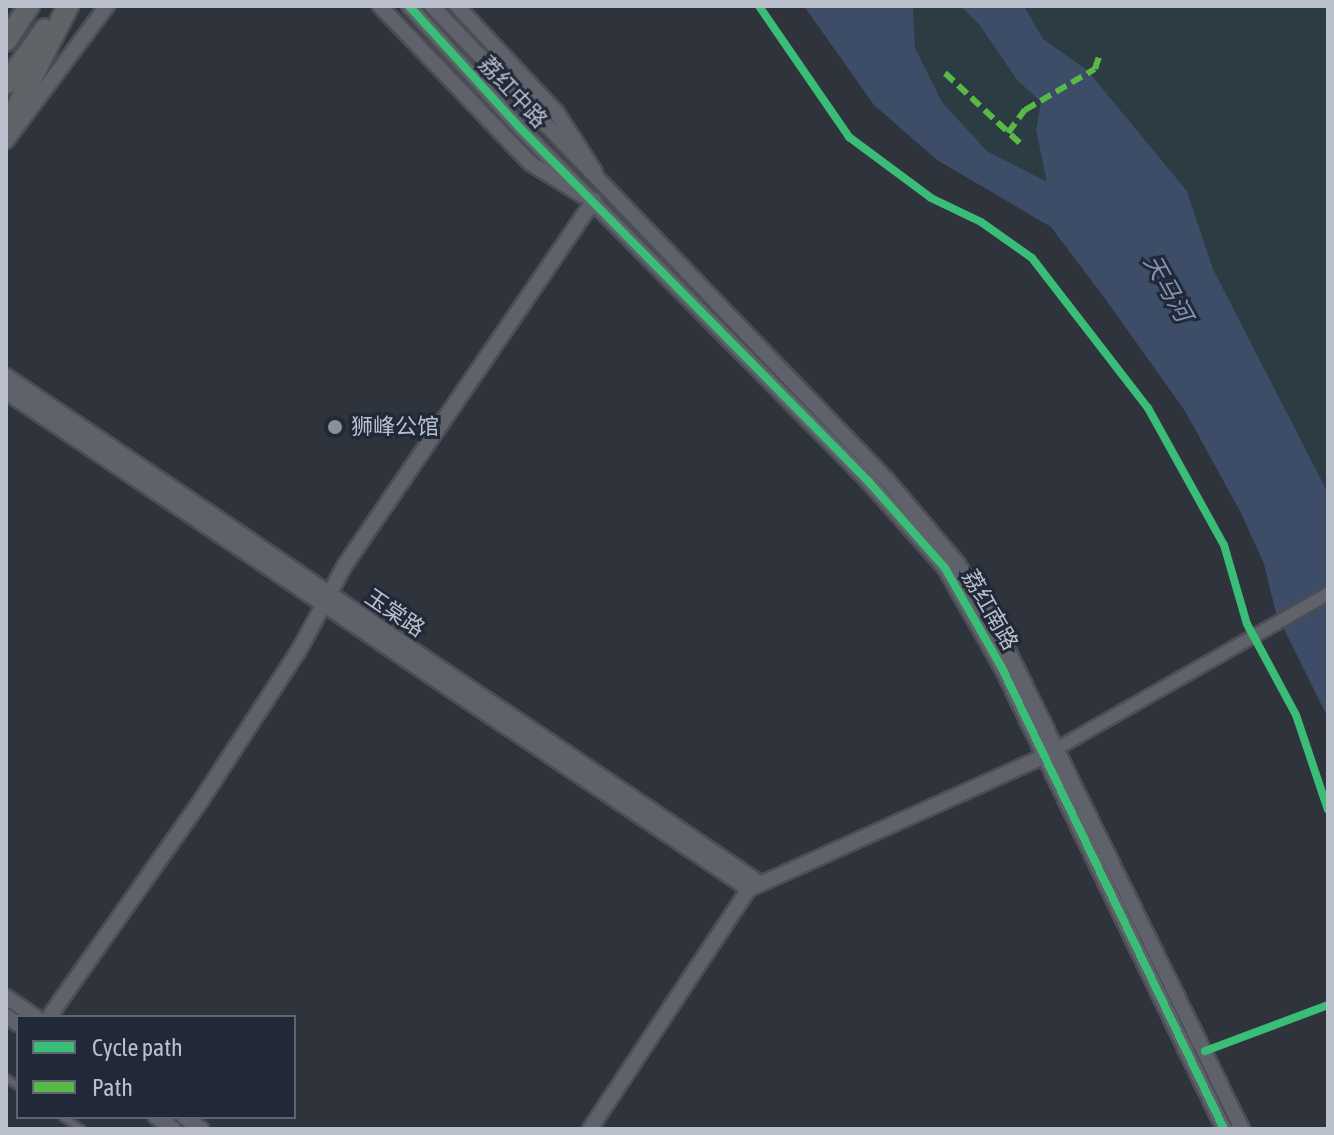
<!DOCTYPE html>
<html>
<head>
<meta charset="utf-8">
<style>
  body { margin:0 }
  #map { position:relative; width:1334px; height:1135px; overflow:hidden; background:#2e333c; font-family:"Asap Condensed","Noto Sans SC",sans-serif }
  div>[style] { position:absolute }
  .green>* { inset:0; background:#2b3d42 }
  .water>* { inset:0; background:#3d4c67 }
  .roads { filter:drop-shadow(2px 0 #4b4e55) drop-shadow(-2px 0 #4b4e55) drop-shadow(0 2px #4b4e55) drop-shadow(0 -2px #4b4e55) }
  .service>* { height:6px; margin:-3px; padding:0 3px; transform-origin:3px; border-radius:3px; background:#5f626a }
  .minor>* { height:12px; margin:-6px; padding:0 6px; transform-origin:6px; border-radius:6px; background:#5f626a }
  .tertiary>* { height:14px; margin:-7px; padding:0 7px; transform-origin:7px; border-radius:7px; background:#5f626a }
  .trunk>* { height:20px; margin:-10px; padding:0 10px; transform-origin:10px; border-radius:10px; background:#606368 }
  .quiet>* { height:6px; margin-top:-3px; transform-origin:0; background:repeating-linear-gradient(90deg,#58b947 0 12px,transparent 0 18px) }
  .cycleway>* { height:8px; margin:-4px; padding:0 4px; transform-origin:4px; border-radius:4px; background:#3abd76 }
  .dots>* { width:22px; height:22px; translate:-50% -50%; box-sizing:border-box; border:4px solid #212938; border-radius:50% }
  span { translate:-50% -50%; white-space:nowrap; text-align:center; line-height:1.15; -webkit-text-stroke:6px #212938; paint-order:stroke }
  .street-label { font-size:22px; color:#bac0cc }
  .poi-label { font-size:22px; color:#bac0cc }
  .left { translate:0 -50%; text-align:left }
  .water-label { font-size:24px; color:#8393b2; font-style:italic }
  .frame { position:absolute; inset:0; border:8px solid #bac0cc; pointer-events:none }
  .legend { position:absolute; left:16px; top:1015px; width:280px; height:104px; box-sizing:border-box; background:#212938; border:2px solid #5e6573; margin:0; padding:10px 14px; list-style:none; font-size:24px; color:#bac0cc }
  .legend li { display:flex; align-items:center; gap:16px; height:40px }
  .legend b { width:40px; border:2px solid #5e6573 }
</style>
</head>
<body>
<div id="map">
  <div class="green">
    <div style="clip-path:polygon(913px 6px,960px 6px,979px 24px,1017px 80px,1041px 102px,1036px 130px,1047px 183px,987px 151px,942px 102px,915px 48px)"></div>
    <div style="clip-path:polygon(1024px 6px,1328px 6px,1328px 493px,1213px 269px,1187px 191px,1087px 70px,1043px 39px)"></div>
  </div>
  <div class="water">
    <div style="clip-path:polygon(804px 6px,913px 6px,915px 48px,942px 102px,987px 151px,1047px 182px,1036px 130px,1041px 102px,1017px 80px,979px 24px,960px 6px,1024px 6px,1043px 39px,1087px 70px,1187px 191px,1213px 269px,1328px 493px,1328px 718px,1276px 613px,1264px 564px,1241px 513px,1185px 411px,1106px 300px,1051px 227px,937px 160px,874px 105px)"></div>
  </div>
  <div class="roads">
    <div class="service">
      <div style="left:6px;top:1078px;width:14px;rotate:34deg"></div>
      <div style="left:63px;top:1117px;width:22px;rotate:34deg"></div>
    </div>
    <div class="minor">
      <div style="left:1049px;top:753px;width:321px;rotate:-29.7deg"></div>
    </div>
    <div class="tertiary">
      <div style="left:380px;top:6px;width:217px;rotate:46.3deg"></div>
      <div style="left:530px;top:163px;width:61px;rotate:31.6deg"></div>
      <div style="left:409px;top:6px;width:166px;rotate:47.7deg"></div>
      <div style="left:521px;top:129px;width:494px;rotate:45.4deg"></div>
      <div style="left:868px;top:481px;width:116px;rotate:48.5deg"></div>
      <div style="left:945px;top:568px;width:113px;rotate:60.3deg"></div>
      <div style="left:1001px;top:666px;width:514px;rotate:64.28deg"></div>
      <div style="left:432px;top:6px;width:658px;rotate:46.17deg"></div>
      <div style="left:888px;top:481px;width:109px;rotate:49.9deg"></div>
      <div style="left:958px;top:564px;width:84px;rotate:59.2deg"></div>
      <div style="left:1001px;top:636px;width:549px;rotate:63.95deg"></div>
      <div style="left:457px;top:6px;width:146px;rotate:46.9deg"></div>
      <div style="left:557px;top:113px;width:70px;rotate:57.2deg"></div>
      <div style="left:6px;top:141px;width:169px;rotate:-53.2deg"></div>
      <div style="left:6px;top:376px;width:910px;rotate:33.93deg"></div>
      <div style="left:6px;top:392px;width:894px;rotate:33.78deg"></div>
      <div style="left:6px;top:997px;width:36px;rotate:34deg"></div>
      <div style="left:6px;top:1016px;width:14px;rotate:34deg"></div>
      <div style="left:49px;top:1017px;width:266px;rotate:-54.9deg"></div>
      <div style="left:202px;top:799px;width:176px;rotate:-56.9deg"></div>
      <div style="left:298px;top:652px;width:99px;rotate:-61.6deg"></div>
      <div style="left:345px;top:565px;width:442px;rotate:-55.7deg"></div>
      <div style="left:156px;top:1117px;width:22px;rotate:34deg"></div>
      <div style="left:184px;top:1117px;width:21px;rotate:35deg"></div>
      <div style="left:590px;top:1129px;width:288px;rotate:-56.5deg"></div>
      <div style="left:749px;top:889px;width:325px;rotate:-24.2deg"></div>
    </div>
    <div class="trunk">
      <div style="left:6px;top:41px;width:42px;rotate:-56.7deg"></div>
      <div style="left:6px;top:84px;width:67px;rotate:-54.7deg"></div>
      <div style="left:6px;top:129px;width:138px;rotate:-63.2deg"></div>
    </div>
  </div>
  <div class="quiet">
    <div style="left:945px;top:73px;width:107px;rotate:43.1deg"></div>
    <div style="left:1008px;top:133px;width:29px;rotate:-54deg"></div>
    <div style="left:1025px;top:110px;width:81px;rotate:-30.4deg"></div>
    <div style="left:1095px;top:69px;width:13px;rotate:-72deg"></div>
  </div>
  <div class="cycleway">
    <div style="left:409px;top:6px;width:166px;rotate:47.7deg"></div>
    <div style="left:521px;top:129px;width:494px;rotate:45.4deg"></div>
    <div style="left:868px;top:481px;width:116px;rotate:48.5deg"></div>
    <div style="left:945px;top:568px;width:113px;rotate:60.3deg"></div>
    <div style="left:1001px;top:666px;width:514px;rotate:64.28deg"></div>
    <div style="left:759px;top:6px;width:159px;rotate:55.5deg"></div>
    <div style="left:849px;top:137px;width:102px;rotate:36.6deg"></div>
    <div style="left:931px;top:198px;width:55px;rotate:25.6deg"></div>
    <div style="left:981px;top:222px;width:62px;rotate:35.2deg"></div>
    <div style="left:1032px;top:258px;width:190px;rotate:52.3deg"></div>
    <div style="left:1148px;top:408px;width:157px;rotate:61deg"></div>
    <div style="left:1224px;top:545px;width:82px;rotate:73.8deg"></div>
    <div style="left:1247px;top:624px;width:103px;rotate:61.7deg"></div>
    <div style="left:1296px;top:715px;width:100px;rotate:71.4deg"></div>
    <div style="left:1205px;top:1051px;width:131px;rotate:-20.5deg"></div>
  </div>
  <div class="dots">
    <div style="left:335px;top:427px;background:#898f9a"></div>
  </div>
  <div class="street-label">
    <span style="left:513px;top:92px;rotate:47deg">荔红中路</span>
    <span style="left:990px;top:610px;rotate:60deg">荔红南路</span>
    <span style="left:395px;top:613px;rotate:34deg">玉棠路</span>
  </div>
  <div class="poi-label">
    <span class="left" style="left:351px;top:427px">狮峰公馆</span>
  </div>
  <div class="water-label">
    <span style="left:1168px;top:288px;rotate:61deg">天马河</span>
  </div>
  <div class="frame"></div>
  <ul class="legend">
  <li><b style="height:10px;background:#3abd76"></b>Cycle path</li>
  <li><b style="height:10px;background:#58b947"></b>Path</li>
  </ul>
</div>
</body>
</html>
